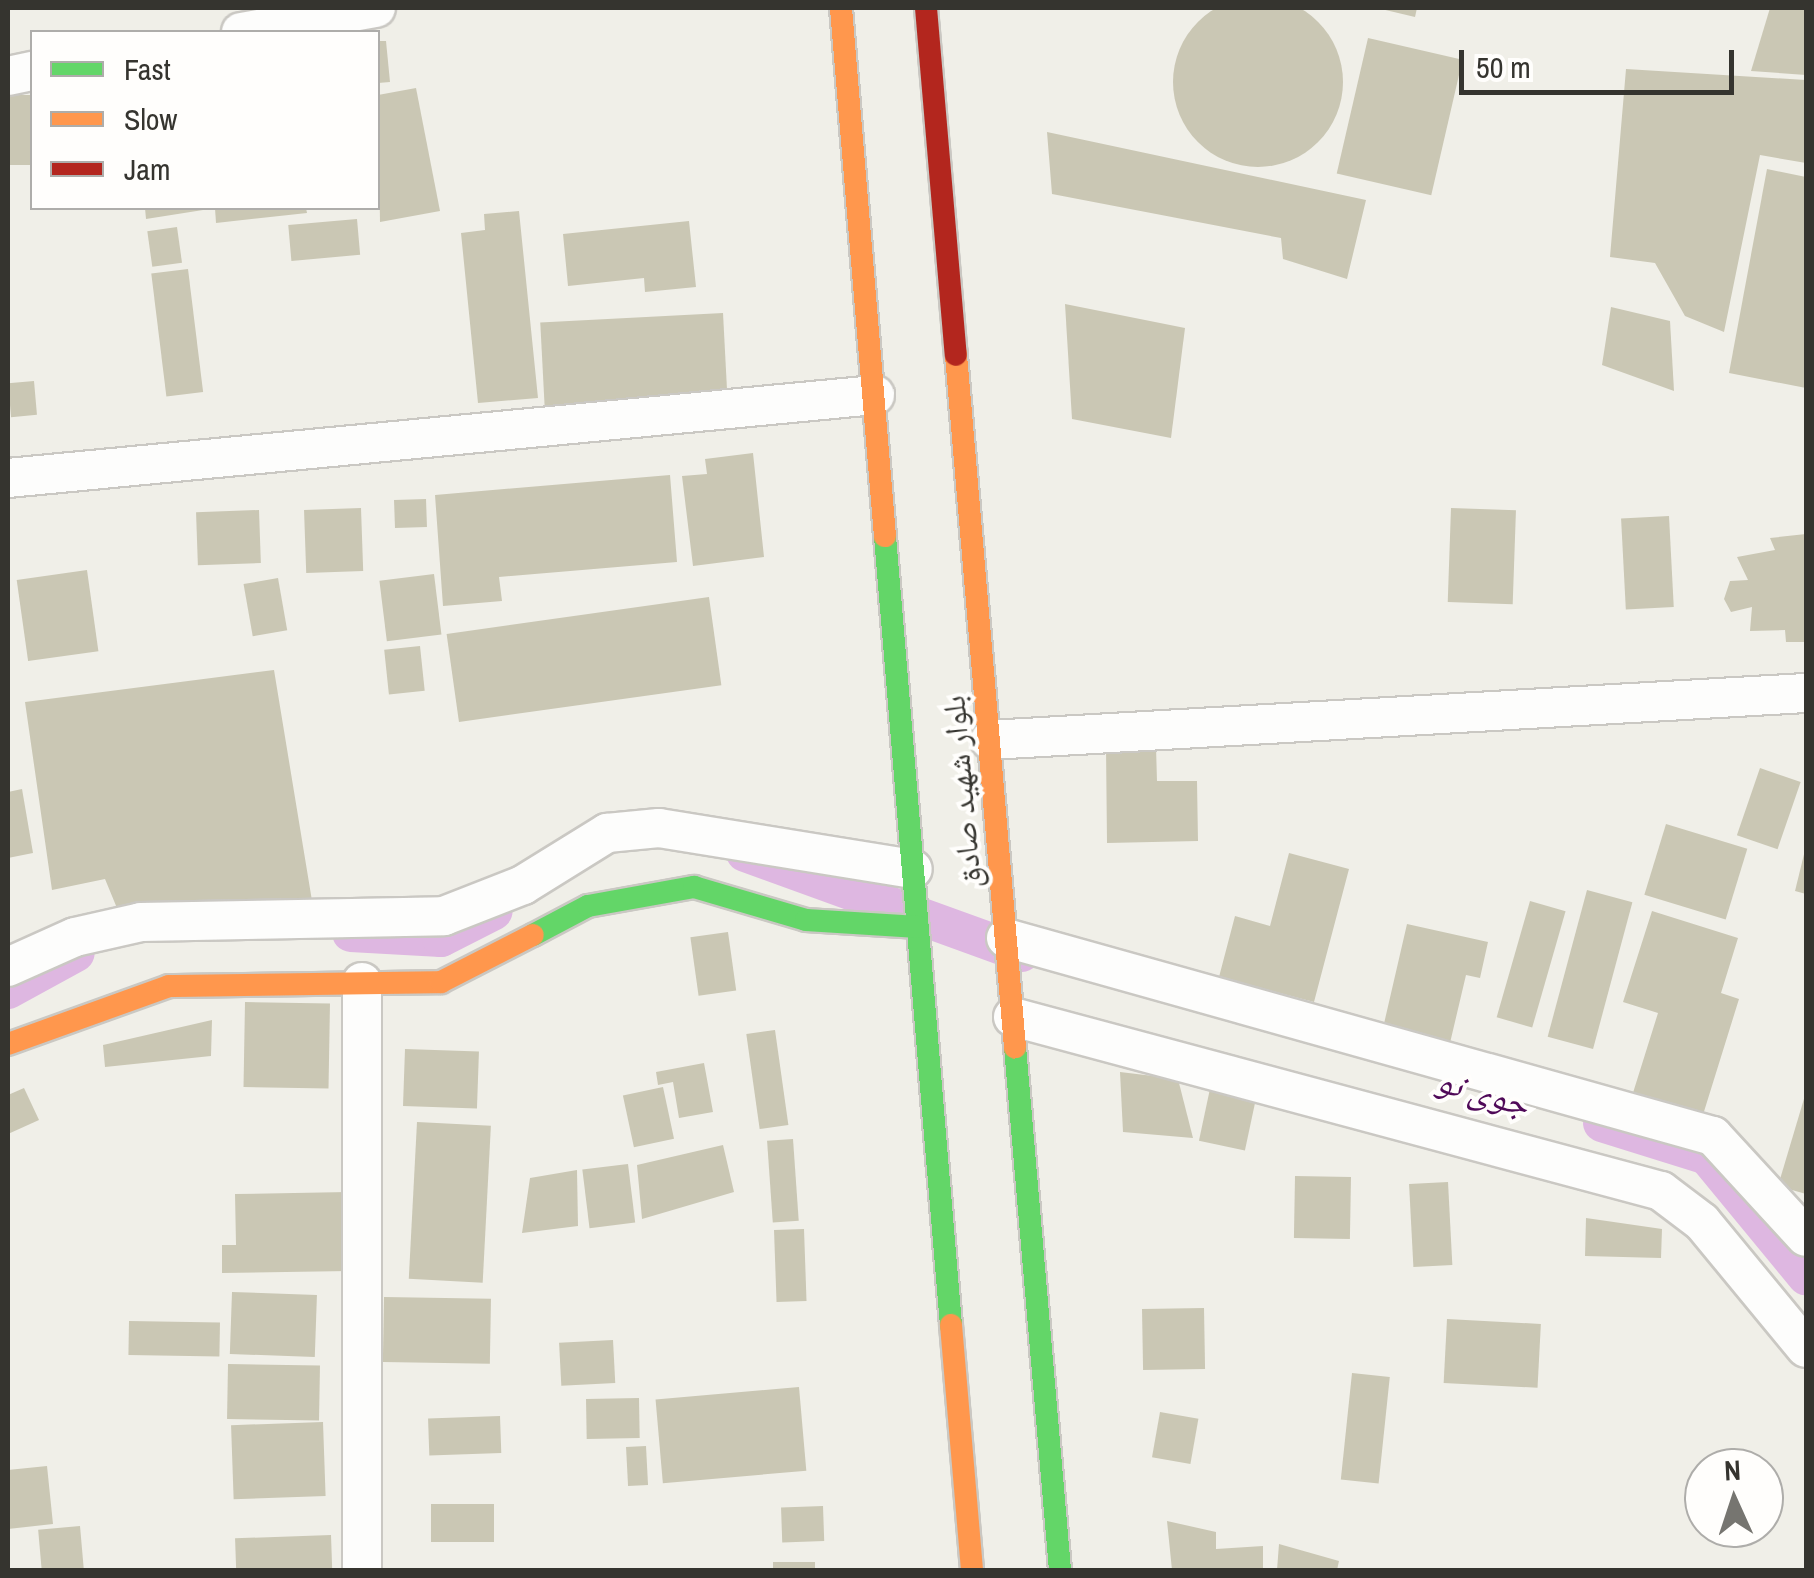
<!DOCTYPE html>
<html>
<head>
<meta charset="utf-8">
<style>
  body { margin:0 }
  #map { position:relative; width:1814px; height:1578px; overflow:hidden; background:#f0efe8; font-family:"Archivo Narrow","Noto Naskh Arabic",sans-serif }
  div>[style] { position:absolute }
  .canal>* { height:38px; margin:-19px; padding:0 19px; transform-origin:19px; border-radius:19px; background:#deb7e1 }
  .building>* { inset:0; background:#cac7b4; transform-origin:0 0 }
  .round { border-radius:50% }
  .roads { filter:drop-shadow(2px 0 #cac8c3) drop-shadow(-2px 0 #cac8c3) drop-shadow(0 2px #cac8c3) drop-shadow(0 -2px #cac8c3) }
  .street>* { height:38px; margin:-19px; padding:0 19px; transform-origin:19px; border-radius:19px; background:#fdfdfc }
  .fast>* { height:22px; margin:-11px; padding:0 11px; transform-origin:11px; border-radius:11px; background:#63d668 }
  .slow>* { height:22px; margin:-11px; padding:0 11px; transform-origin:11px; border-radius:11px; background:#ff974d }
  .jam>* { height:22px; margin:-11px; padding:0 11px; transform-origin:11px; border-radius:11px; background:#b3261e }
  span { translate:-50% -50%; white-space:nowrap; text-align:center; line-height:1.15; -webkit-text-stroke:8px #fffefc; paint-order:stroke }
  .street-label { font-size:32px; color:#35342f }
  .water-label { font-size:35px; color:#4f0958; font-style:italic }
  .frame { position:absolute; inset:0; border:10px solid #35342f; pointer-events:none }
  .legend { position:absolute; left:30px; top:30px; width:350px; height:180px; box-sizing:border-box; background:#fffefc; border:2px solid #aeadaa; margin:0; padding:12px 18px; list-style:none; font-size:30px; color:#35342f }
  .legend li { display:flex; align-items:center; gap:20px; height:50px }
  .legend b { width:50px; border:2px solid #aeadaa }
  .north { position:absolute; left:1684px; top:1448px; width:100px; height:100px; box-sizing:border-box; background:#fffefc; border:2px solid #aeadaa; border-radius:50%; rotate:357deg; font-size:28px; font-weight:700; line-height:40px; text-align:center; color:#35342f }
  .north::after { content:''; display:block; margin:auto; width:35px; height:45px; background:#767570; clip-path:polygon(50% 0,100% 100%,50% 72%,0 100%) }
  .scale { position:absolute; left:1459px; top:50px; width:275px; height:45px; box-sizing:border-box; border:5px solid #35342f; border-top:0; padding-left:12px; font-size:30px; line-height:35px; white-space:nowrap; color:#35342f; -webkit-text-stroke:8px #fffefc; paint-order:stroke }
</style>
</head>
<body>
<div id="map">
  <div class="canal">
    <div style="left:745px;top:853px;width:294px;rotate:19.9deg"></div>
    <div style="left:351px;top:933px;width:90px;rotate:3.2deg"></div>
    <div style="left:441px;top:938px;width:59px;rotate:-27deg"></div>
    <div style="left:8px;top:990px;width:77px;rotate:-28.6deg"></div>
    <div style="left:1602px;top:1123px;width:110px;rotate:17.4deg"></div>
    <div style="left:1707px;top:1156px;width:156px;rotate:50.5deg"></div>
  </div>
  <div class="building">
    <div class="round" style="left:1173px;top:-3px;width:170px;height:170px"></div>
    <div style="clip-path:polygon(1377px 8px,1417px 8px,1415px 17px)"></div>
    <div style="clip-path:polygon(1770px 8px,1806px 8px,1806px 75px,1751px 71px)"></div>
    <div style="left:1368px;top:38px;width:97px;height:139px;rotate:13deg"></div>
    <div style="clip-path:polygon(378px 41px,386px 41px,390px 82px,378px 83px)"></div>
    <div style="clip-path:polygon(1626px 69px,1806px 80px,1806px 163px,1760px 155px,1724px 332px,1685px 316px,1655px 263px,1610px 257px)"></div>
    <div style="clip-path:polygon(416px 88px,440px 211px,380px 222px,378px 95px)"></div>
    <div style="left:32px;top:95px;width:70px;height:24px;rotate:90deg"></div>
    <div style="clip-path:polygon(1047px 132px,1366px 200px,1347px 279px,1283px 259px,1281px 238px,1052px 194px)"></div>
    <div style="clip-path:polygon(1767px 169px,1806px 177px,1806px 388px,1729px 373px)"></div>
    <div style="clip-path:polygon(145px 208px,202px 208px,203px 210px,146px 219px)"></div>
    <div style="clip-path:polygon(215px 208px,306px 208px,307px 213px,216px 223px)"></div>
    <div style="clip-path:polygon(519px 211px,538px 398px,478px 403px,461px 233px,485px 230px,484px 214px)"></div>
    <div style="left:357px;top:219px;width:36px;height:69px;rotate:85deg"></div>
    <div style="clip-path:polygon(689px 221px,696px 287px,645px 292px,644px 278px,568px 286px,563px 234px)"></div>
    <div style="left:177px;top:227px;width:36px;height:30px;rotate:82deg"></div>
    <div style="left:188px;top:269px;width:124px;height:37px;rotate:83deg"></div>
    <div style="clip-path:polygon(1065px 304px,1185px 328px,1171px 438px,1072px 419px)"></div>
    <div style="clip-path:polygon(1611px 307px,1670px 321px,1674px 391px,1602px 365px)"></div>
    <div style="left:723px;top:313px;width:87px;height:183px;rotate:87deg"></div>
    <div style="left:34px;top:381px;width:34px;height:26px;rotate:85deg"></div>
    <div style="clip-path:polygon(753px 453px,764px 557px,693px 566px,682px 476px,707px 474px,705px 459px)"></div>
    <div style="clip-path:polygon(670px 475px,677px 562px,499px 577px,502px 601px,443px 606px,435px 495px)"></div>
    <div style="left:426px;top:499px;width:28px;height:32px;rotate:88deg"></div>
    <div style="left:361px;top:508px;width:63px;height:57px;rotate:88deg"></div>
    <div style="left:1451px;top:508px;width:65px;height:94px;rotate:2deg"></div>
    <div style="left:259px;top:510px;width:53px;height:63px;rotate:88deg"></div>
    <div style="left:1669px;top:516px;width:91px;height:48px;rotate:87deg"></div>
    <div style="clip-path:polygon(1806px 534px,1806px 642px,1786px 642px,1785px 630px,1750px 631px,1752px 607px,1731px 612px,1724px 599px,1730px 581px,1748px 580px,1737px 557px,1775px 550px,1770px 538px)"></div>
    <div style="left:87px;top:570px;width:82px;height:71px;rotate:82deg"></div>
    <div style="left:434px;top:574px;width:61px;height:55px;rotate:83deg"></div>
    <div style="left:278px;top:578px;width:53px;height:35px;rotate:80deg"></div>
    <div style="left:709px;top:597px;width:89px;height:265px;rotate:82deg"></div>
    <div style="left:420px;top:646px;width:45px;height:36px;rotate:84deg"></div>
    <div style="clip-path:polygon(274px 670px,314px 913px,119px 913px,105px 879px,52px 890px,25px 702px)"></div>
    <div style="clip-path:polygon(1156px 746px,1157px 781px,1197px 781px,1198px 841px,1107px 843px,1106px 747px)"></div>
    <div style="left:1760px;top:768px;width:43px;height:71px;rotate:19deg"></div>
    <div style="clip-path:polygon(22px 789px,33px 853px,8px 858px,8px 792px)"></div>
    <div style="left:1666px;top:824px;width:85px;height:74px;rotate:17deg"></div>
    <div style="clip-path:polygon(1806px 846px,1806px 894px,1795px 891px)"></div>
    <div style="clip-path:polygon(1289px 853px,1349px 869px,1314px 1002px,1219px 977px,1235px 916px,1270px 926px)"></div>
    <div style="left:1587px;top:890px;width:47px;height:152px;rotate:15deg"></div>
    <div style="left:1530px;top:901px;width:37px;height:121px;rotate:16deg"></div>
    <div style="clip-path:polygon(1652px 911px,1738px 938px,1721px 993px,1739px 999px,1702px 1118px,1632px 1096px,1658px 1013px,1623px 1002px)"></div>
    <div style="clip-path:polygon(1407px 924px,1488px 942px,1480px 978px,1466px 975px,1450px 1043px,1383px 1028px)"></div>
    <div style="left:728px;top:932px;width:59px;height:38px;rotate:82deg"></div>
    <div style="left:245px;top:1002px;width:85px;height:85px;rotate:1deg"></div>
    <div style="clip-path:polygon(212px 1020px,211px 1056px,105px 1067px,103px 1045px)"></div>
    <div style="left:775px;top:1030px;width:96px;height:29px;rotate:82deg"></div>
    <div style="left:405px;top:1049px;width:74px;height:57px;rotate:2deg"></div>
    <div style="clip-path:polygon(704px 1063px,713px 1112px,679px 1118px,673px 1082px,658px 1085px,656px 1072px)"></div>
    <div style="clip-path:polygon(1120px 1072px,1178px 1079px,1193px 1138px,1123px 1132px)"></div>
    <div style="left:1211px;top:1084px;width:47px;height:58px;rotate:12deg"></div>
    <div style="left:663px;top:1087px;width:53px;height:41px;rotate:78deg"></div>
    <div style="clip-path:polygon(24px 1088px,39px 1120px,8px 1134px,8px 1095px)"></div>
    <div style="clip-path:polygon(1806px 1092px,1806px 1194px,1778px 1186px)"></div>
    <div style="left:417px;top:1122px;width:74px;height:157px;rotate:3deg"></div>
    <div style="left:793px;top:1139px;width:82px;height:26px;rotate:86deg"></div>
    <div style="clip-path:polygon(723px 1145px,734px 1192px,642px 1219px,637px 1165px)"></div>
    <div style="left:628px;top:1164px;width:59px;height:46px;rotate:83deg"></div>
    <div style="clip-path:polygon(577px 1170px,578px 1226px,522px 1233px,530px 1178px)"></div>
    <div style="left:1295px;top:1176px;width:56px;height:62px;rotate:1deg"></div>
    <div style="left:1448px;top:1182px;width:83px;height:39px;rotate:87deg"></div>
    <div style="clip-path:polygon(348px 1192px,349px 1271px,222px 1273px,222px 1245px,236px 1245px,235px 1194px)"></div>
    <div style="clip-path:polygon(1586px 1218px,1662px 1229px,1661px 1258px,1585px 1256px)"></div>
    <div style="left:804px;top:1229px;width:72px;height:30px;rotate:88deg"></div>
    <div style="left:232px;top:1292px;width:85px;height:62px;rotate:2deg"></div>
    <div style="left:384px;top:1297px;width:107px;height:65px;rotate:1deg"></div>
    <div style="left:1204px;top:1308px;width:61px;height:62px;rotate:89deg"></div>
    <div style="left:1447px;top:1319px;width:94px;height:64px;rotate:3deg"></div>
    <div style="left:129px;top:1321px;width:91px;height:34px;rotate:1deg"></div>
    <div style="left:613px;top:1340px;width:43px;height:54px;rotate:87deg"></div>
    <div style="left:228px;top:1364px;width:92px;height:55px;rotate:1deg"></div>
    <div style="left:1352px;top:1373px;width:38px;height:107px;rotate:6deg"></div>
    <div style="left:799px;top:1387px;width:84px;height:144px;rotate:85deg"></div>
    <div style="left:639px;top:1398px;width:40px;height:53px;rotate:89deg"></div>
    <div style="left:1160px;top:1412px;width:39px;height:46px;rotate:10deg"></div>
    <div style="left:500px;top:1416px;width:37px;height:72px;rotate:88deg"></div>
    <div style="left:323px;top:1422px;width:74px;height:92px;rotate:88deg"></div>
    <div style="left:646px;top:1446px;width:39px;height:20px;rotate:87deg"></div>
    <div style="clip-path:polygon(47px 1466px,53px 1524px,8px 1529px,8px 1470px)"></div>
    <div style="left:494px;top:1504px;width:38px;height:63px;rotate:90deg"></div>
    <div style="left:823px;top:1506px;width:35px;height:42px;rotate:88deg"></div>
    <div style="clip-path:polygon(1167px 1521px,1216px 1532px,1216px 1549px,1263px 1546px,1263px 1570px,1172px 1570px)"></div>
    <div style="left:80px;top:1526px;width:44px;height:42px;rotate:85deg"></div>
    <div style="left:331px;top:1535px;width:35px;height:96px;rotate:88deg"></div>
    <div style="clip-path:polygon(1279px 1544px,1339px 1561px,1337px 1570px,1277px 1570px)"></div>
    <div style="left:815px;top:1562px;width:8px;height:42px;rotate:90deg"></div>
  </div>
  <div class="roads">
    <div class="street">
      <div style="left:241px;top:32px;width:137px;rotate:-10.1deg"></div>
      <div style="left:8px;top:76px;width:25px;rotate:-12deg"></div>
      <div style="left:8px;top:478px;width:871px;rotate:-5.47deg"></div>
      <div style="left:990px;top:740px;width:817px;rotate:-3.3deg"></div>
      <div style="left:1006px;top:938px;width:734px;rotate:15.65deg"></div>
      <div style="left:1713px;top:1136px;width:137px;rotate:47.4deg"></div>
      <div style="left:8px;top:967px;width:73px;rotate:-24.1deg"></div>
      <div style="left:75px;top:937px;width:68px;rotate:-12.8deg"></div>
      <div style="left:141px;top:922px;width:303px;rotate:-1.1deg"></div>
      <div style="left:444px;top:916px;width:85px;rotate:-21.4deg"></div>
      <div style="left:523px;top:885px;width:99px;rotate:-31.8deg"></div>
      <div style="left:607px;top:833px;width:52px;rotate:-5.5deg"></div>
      <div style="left:659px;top:828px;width:257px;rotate:9.2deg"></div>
      <div style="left:362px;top:982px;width:588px;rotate:90deg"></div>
      <div style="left:1013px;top:1017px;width:671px;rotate:15.03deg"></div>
      <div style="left:1661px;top:1191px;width:51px;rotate:37.1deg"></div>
      <div style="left:1702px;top:1222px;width:163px;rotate:50.5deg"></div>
    </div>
    <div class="fast">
      <div style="left:885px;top:536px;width:792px;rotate:85.22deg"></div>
      <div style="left:533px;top:935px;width:62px;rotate:-27.8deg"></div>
      <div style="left:588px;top:906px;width:108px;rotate:-10.2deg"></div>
      <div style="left:694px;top:887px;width:117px;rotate:16.4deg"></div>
      <div style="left:806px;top:920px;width:112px;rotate:3.6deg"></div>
      <div style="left:1015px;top:1047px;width:525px;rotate:85.08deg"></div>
    </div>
    <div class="slow">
      <div style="left:841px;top:8px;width:530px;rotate:85.24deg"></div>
      <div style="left:956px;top:355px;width:695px;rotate:85.13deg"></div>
      <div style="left:8px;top:1044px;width:171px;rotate:-19.8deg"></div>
      <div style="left:169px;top:986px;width:272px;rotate:-0.8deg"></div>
      <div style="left:441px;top:982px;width:103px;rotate:-27.1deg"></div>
      <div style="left:951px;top:1325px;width:246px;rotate:85.1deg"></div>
    </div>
    <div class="jam">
      <div style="left:926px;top:8px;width:348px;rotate:85.1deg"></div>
    </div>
  </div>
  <div class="street-label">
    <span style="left:962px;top:792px;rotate:-95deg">بلوار شهید صادق</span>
  </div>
  <div class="water-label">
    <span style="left:1483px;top:1092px;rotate:16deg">جوی نو</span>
  </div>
  <div class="frame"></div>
  <ul class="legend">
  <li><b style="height:12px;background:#63d668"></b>Fast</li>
  <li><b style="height:12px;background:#ff974d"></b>Slow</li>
  <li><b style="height:12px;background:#b3261e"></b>Jam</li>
  </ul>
  <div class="north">N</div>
  <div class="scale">50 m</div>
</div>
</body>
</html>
